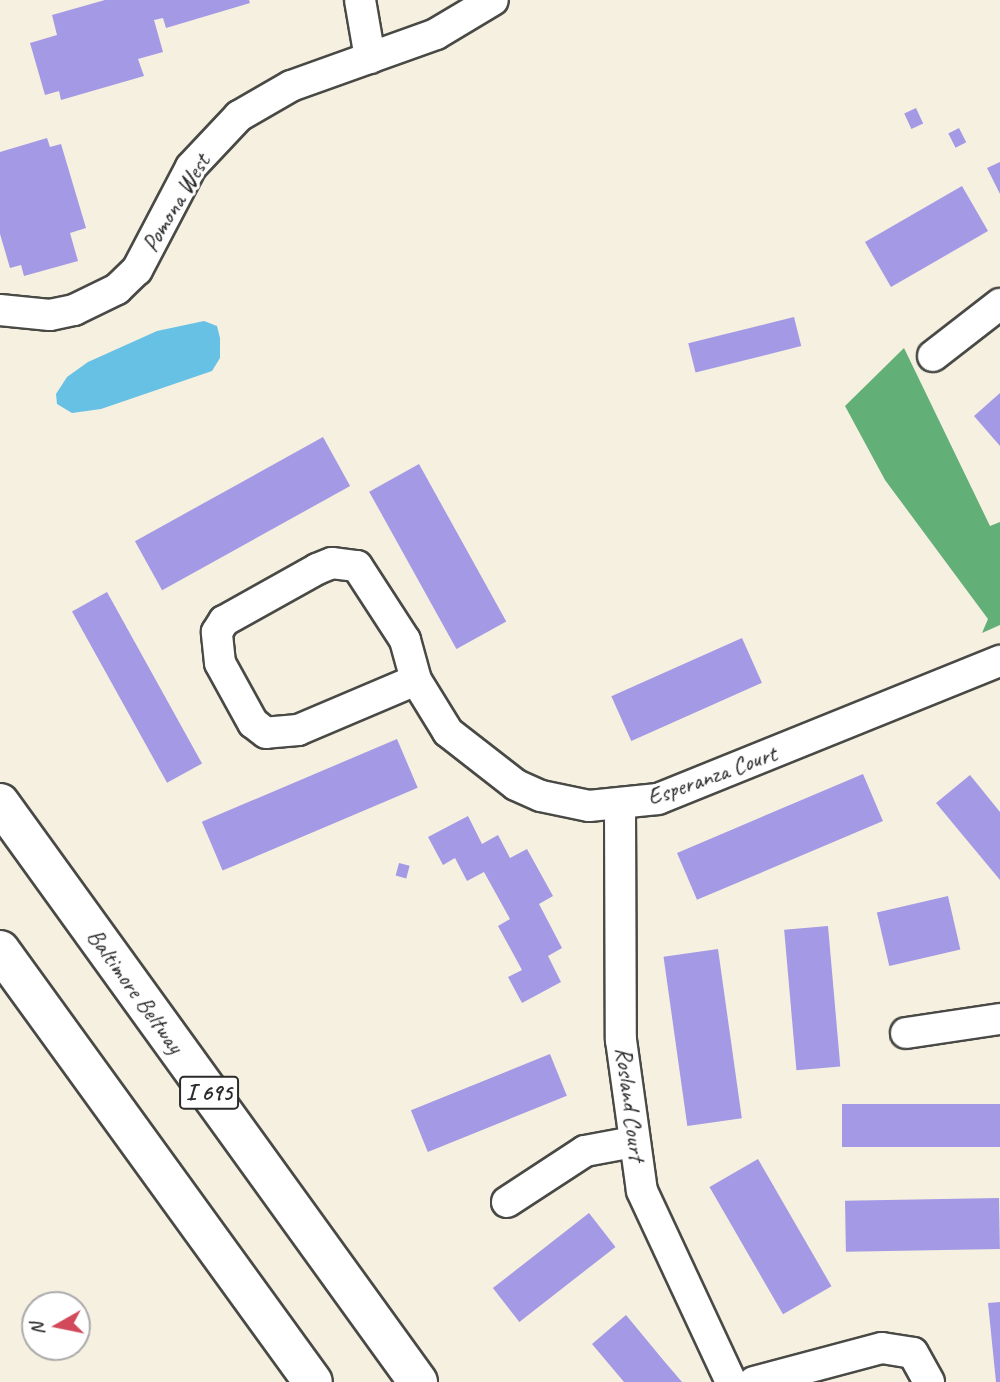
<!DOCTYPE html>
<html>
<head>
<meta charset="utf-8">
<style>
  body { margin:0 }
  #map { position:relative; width:1000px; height:1382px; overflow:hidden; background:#f6f0e0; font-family:Caveat,sans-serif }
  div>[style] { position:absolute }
  .forest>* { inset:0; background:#62af78 }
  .water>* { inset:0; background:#66c1e4 }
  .building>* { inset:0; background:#a499e4; transform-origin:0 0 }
  .roads { filter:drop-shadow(2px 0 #494946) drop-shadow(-2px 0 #494946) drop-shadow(0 2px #494946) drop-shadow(0 -2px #494946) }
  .minor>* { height:30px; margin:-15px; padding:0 15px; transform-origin:15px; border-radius:15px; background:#fff }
  .highway>* { height:38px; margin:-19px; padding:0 19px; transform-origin:19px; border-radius:19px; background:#fff }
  span { translate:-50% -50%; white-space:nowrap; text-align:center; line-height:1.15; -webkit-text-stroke:6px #fff; paint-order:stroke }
  .shield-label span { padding:2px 5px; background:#fff; border:2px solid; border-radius:5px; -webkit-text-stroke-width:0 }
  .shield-label { font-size:23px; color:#2b2b2b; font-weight:700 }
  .street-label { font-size:24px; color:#2b2b2b }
  .north { position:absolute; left:21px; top:1291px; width:70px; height:70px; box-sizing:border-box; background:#fff; border:2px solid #aaa; border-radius:50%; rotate:261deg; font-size:19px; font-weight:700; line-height:28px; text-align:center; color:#2b2b2b }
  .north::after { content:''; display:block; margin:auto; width:24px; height:32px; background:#d1495b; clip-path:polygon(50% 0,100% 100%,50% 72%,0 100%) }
</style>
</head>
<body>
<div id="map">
  <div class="forest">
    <div style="clip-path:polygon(904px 348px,990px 526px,1000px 522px,1000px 625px,982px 633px,988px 619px,885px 480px,845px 406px)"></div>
  </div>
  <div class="water">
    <div style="clip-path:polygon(204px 321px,217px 326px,220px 338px,220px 358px,212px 371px,101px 409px,72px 413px,57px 404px,56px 394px,67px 377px,88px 362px,157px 331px)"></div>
  </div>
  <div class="building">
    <div style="clip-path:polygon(105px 0,249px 0,250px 3px,166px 28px,163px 18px,154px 20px,163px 52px,138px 59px,144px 76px,61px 100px,59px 91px,45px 95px,30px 43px,57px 35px,52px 15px)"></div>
    <div style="left:916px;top:108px;width:17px;height:13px;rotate:65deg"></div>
    <div style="left:959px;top:128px;width:16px;height:12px;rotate:63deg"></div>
    <div style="clip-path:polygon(47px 138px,50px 147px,61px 144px,86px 228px,70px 233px,78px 261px,24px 276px,21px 265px,10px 268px,0 234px,0 152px)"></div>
    <div style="clip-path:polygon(1000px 162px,1000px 194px,987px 168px)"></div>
    <div style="left:962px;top:186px;width:52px;height:112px;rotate:60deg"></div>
    <div style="left:794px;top:317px;width:30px;height:109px;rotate:76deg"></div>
    <div style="clip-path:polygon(1000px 393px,1000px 446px,974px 416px)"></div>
    <div style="left:323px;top:437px;width:56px;height:215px;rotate:61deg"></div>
    <div style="left:419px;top:464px;width:180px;height:57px;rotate:61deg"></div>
    <div style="left:107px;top:592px;width:196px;height:40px;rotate:61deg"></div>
    <div style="left:742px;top:638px;width:49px;height:143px;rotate:66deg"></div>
    <div style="left:397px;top:739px;width:53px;height:212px;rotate:67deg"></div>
    <div style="left:863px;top:774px;width:51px;height:202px;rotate:67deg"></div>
    <div style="clip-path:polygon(970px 775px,1000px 812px,1000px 880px,936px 803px)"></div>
    <div style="clip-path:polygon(468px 816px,482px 844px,498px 835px,510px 858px,527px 849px,553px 896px,539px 904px,562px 948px,548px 956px,561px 982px,522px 1003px,508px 977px,522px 970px,498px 926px,510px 919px,484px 872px,467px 881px,455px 858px,443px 865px,428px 837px)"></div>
    <div style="left:399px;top:863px;width:11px;height:13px;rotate:15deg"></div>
    <div style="left:948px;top:896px;width:55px;height:73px;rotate:77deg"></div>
    <div style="left:828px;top:926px;width:141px;height:44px;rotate:85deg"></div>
    <div style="left:718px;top:949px;width:171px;height:55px;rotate:82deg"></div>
    <div style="left:550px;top:1054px;width:45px;height:150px;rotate:68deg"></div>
    <div style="left:1000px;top:1104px;width:43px;height:158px;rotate:90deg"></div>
    <div style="left:758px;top:1159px;width:147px;height:56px;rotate:60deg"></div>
    <div style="left:999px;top:1198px;width:51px;height:154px;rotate:89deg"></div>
    <div style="left:589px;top:1213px;width:43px;height:122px;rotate:52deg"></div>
    <div style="clip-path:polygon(1000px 1302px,1000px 1382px,996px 1382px,988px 1303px)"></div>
    <div style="clip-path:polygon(626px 1315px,664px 1361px,682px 1382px,624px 1382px,592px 1344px)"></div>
  </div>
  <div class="roads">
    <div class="minor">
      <div style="left:360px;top:0;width:59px;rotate:80.2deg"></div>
      <div style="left:0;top:310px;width:50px;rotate:5.7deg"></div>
      <div style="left:50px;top:315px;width:25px;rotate:-12deg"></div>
      <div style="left:74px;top:310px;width:48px;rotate:-26deg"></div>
      <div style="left:117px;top:289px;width:28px;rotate:-44deg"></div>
      <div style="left:137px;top:270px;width:116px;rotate:-62.3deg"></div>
      <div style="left:191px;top:167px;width:70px;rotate:-46.7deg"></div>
      <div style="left:239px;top:116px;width:60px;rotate:-30deg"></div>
      <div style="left:291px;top:86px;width:154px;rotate:-19.7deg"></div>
      <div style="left:436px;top:34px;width:66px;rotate:-30.8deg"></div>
      <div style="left:933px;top:356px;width:85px;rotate:-37.8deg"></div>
      <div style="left:416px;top:680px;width:128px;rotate:157deg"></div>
      <div style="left:298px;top:730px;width:32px;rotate:175deg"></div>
      <div style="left:266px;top:733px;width:16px;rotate:-142deg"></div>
      <div style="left:253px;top:723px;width:68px;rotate:-118.8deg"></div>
      <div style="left:220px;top:663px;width:31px;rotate:-96deg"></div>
      <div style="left:217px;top:632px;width:13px;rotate:-58deg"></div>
      <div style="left:224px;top:621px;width:107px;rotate:-29.2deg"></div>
      <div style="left:317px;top:569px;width:16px;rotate:-22deg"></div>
      <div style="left:332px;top:563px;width:25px;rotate:7deg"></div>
      <div style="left:357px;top:566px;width:88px;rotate:57deg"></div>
      <div style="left:405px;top:640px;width:41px;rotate:74.6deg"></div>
      <div style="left:416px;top:680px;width:61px;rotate:58.4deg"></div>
      <div style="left:448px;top:732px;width:86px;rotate:37.9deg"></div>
      <div style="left:516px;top:785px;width:27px;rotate:24deg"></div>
      <div style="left:541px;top:796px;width:49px;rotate:11.8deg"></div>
      <div style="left:589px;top:806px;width:69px;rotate:-5.8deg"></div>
      <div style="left:658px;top:799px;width:369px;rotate:-22deg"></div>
      <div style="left:620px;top:806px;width:234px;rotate:89.8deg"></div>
      <div style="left:621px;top:1040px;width:152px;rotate:82.1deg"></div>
      <div style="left:642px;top:1191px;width:211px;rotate:65deg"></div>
      <div style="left:906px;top:1033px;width:95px;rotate:-8.5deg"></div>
      <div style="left:507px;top:1202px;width:93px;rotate:-33.2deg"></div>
      <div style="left:585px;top:1151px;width:49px;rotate:-10.6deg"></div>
      <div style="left:754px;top:1382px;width:132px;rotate:-14.9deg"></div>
      <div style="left:882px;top:1348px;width:31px;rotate:9deg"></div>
      <div style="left:913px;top:1353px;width:33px;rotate:61deg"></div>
    </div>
    <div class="highway">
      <div style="left:0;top:803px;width:714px;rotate:54.17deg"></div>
      <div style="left:0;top:950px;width:533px;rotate:54.08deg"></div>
    </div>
  </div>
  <div class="shield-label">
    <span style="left:209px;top:1093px">I 695</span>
  </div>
  <div class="street-label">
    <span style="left:176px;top:203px;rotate:-59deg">Pomona West</span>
    <span style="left:712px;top:776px;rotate:-20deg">Esperanza Court</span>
    <span style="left:135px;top:991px;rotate:54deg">Baltimore Beltway</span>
    <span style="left:630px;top:1104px;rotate:83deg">Rosland Court</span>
  </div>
  <div class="north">N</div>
</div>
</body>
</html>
